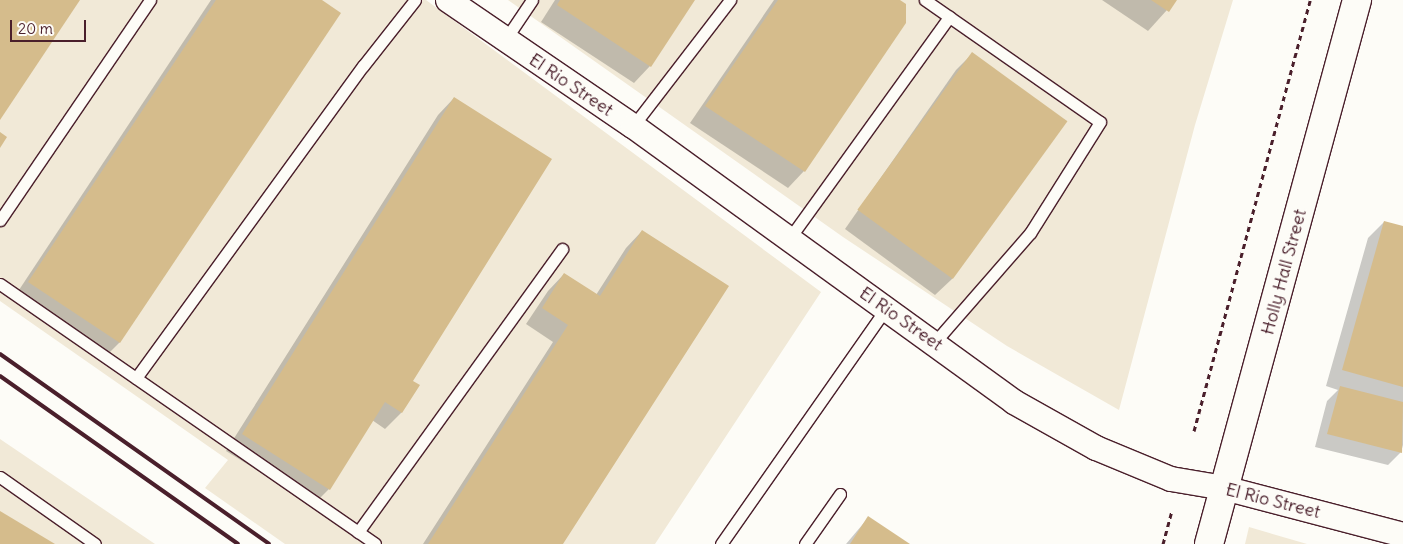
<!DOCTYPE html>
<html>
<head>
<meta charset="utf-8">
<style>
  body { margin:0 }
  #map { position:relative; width:1403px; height:544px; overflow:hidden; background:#fdfcf7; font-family:Delius,sans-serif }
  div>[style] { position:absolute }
  .built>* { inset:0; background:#f1e9d7 }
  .shadow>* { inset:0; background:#0003 }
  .building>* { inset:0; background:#d5bc8c; transform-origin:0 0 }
  .path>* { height:3px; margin-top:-1.5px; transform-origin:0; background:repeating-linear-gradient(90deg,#4a1f2b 0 5px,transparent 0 9px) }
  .roads { filter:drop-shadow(1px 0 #4a1f2b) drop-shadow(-1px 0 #4a1f2b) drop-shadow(0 1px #4a1f2b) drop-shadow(0 -1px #4a1f2b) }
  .service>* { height:11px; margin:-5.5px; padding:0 5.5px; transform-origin:5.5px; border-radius:5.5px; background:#fdfcf7 }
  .minor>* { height:24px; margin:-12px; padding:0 12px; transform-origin:12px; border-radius:12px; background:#fdfcf7 }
  .tertiary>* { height:28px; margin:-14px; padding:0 14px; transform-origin:14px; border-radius:14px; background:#fdfcf7 }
  .rail>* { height:4px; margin:-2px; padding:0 2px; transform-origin:2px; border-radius:2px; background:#4a1f2b }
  span { translate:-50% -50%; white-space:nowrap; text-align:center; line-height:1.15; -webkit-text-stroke:4px #fdfcf7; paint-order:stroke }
  .street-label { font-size:18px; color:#4a1f2b }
  .scale { position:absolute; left:10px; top:20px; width:76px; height:22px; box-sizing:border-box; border:2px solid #4a1f2b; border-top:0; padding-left:6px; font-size:15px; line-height:18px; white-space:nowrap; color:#4a1f2b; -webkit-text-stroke:4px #fdfcf7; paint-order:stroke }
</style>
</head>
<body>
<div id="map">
  <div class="built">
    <div style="clip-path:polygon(0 0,426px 0,821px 292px,655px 544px,285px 544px,205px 488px,228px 460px,0 301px)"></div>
    <div style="clip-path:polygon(508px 0,1233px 0,1195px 125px,1119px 410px,1007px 346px,843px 237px)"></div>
    <div style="clip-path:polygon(0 439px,155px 544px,0 544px)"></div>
    <div style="clip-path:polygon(1249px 527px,1307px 544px,1245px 544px)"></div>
  </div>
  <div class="shadow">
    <div style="clip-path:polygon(211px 0,320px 0,339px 13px,119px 343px,103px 359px,13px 299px)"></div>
    <div style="clip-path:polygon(555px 0,693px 0,650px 66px,634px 83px,541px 22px)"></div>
    <div style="clip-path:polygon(774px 0,898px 0,804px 171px,788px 188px,690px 123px)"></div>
    <div style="clip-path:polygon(1102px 0,1176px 0,1148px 31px)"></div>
    <div style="clip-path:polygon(972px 54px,952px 279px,935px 295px,845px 229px,956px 70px)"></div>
    <div style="clip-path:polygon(454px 98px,411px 381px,418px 385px,401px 413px,385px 429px,372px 420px,329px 489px,313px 505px,226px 451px,438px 115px)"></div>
    <div style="clip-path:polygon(1384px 222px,1403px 227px,1403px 445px,1401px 452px,1388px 465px,1315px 447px,1327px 401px,1338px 390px,1326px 386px,1368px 238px)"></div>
    <div style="clip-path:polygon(642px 231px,562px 544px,423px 544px,553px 342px,526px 324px,548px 291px,564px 274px,596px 295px,626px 248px)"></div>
    <div style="clip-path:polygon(868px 518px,908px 544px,846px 544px)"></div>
  </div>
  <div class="building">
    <div style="clip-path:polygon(0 0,80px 0,0 120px)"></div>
    <div style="clip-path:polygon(216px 0,322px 0,341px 13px,120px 343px,28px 282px)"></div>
    <div style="clip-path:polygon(560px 0,695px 0,651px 67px,557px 5px)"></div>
    <div style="clip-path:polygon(778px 0,900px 0,906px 4px,906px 23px,805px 172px,705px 106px)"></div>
    <div style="clip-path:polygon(1151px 0,1177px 0,1169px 12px)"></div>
    <div style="left:972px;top:52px;width:118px;height:195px;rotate:36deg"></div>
    <div style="clip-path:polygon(454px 97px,552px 159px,413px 381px,420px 385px,402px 413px,385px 402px,330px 490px,242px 434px)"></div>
    <div style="clip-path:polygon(0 132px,7px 137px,0 148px)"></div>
    <div style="clip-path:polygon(1384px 221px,1403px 226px,1403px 387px,1342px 370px)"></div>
    <div style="clip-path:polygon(642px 230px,729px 286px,563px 544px,428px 544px,568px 325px,542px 308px,564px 273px,600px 296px)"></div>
    <div style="clip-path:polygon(1340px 386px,1403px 402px,1402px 453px,1327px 434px)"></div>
    <div style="clip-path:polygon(0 511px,55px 544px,0 544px)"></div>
    <div style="clip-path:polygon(868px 516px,910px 544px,850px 544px)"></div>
  </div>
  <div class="path">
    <div style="left:1194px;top:431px;width:446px;rotate:-74.9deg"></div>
    <div style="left:1163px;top:544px;width:34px;rotate:-75deg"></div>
  </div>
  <div class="roads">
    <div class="service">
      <div style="left:925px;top:0;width:213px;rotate:34.9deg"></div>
      <div style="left:1100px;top:122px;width:131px;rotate:122.2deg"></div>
      <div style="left:1030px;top:233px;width:145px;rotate:131.1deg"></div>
      <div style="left:505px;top:40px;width:48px;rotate:-56deg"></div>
      <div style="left:633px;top:126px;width:159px;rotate:-52.4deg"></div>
      <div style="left:0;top:220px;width:266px;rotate:-55.7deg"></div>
      <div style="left:789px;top:239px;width:274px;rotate:-54.2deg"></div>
      <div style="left:0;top:284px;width:456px;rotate:34.7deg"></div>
      <div style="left:136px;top:378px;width:386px;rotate:-54deg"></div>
      <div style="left:363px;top:66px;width:84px;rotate:-51.8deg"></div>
      <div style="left:0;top:477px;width:116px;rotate:35.2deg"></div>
      <div style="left:358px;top:532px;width:349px;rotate:-54.2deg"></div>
      <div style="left:721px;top:544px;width:288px;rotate:-55deg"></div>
      <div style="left:805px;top:544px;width:61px;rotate:-55deg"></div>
    </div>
    <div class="minor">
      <div style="left:448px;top:0;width:224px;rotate:34.3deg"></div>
      <div style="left:633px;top:126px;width:470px;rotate:35.9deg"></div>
      <div style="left:1014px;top:402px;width:94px;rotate:29.3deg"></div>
      <div style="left:1096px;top:448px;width:81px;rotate:22.5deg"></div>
      <div style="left:1171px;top:479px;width:54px;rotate:9.6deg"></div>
      <div style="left:1224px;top:488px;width:185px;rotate:14.7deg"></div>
    </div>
    <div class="tertiary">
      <div style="left:1209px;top:544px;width:564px;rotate:-74.78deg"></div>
    </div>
  </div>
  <div class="rail">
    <div style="left:0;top:354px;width:329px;rotate:35.2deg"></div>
    <div style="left:0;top:376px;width:291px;rotate:35.2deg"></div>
  </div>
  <div class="street-label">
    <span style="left:571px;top:85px;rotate:34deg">El Rio Street</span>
    <span style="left:1284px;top:272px;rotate:-75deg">Holly Hall Street</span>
    <span style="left:901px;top:319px;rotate:35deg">El Rio Street</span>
    <span style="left:1273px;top:501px;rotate:14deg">El Rio Street</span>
  </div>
  <div class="scale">20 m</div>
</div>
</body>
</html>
